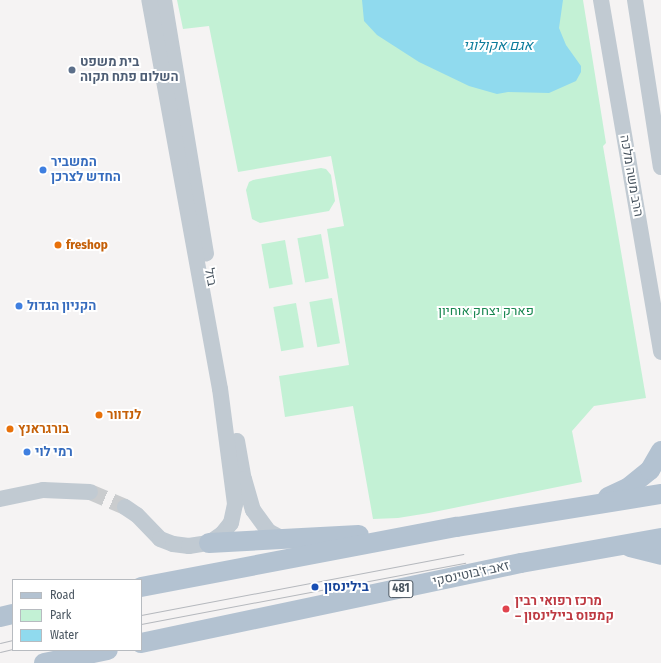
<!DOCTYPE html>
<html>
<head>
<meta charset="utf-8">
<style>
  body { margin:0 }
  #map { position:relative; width:661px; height:663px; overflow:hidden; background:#f5f3f3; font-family:"Fira Sans Condensed",Heebo,sans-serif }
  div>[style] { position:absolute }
  .green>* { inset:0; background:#c3f1d5; transform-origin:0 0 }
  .water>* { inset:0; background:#90daee }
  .tertiary-tunnel>* { height:16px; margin-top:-8px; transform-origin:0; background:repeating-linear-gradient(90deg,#caccce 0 16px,transparent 0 24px) }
  .tertiary>* { height:16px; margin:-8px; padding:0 8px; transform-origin:8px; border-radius:8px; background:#c1cad2 }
  .primary>* { height:20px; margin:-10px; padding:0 10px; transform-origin:10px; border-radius:10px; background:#b3c2d1 }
  .tram>* { height:1px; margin:-0.5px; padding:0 0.5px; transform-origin:0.5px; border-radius:0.5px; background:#b5b8bd }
  .dots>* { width:11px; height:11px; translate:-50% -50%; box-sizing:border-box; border:2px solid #fff; border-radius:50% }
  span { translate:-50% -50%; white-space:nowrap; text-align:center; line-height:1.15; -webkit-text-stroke:4px #fff; paint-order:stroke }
  .shield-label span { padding:1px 3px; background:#fff; border:1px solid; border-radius:3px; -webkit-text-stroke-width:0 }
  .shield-label { font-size:12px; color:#4a5661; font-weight:700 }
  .service-label { font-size:13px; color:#4e5e75; font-weight:700 }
  .left { translate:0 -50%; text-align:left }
  .shop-label { font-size:13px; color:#366cbe; font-weight:700 }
  .street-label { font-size:13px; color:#4a5661 }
  .food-label { font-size:13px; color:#c56008; font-weight:700 }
  .park-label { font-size:13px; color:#17864f }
  .transit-label { font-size:13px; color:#164399; font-weight:700 }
  .health-label { font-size:13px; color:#be3a42; font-weight:700 }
  .water-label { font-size:14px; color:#0c7c9b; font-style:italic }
  .legend { position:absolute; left:12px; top:579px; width:130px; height:72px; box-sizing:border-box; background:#fff; border:1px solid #b7bbc0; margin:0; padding:5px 7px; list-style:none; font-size:12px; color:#4a5661 }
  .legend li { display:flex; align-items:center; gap:8px; height:20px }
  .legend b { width:20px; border:1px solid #b7bbc0 }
</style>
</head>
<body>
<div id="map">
  <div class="green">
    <div style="clip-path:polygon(177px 0,583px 0,606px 143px,603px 146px,646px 398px,594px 406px,572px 431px,582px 482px,429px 513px,398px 518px,373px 519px,353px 406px,285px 417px,279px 376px,349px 365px,327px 229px,344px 226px,331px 156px,238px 172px,209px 26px,183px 29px)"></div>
    <div style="clip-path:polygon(321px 168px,326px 169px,331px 175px,335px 201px,329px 211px,260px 223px,252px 219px,246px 190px,249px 182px,253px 180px)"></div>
    <div style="left:321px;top:234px;width:45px;height:24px;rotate:80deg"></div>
    <div style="left:285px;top:240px;width:45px;height:24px;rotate:80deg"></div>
    <div style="left:332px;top:298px;width:46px;height:23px;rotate:80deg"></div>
    <div style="left:296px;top:303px;width:45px;height:23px;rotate:80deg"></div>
  </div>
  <div class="water">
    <div style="clip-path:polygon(362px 0,563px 0,559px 28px,566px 45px,581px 66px,581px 72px,576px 81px,549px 93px,508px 92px,497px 94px,469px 86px,419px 62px,377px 35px,364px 21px)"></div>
  </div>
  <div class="tertiary-tunnel">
    <div style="left:90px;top:492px;width:38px;rotate:23deg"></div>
  </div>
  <div class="tertiary">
    <div style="left:164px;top:0;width:257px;rotate:80.6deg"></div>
    <div style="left:601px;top:0;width:357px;rotate:80.3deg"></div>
    <div style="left:635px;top:0;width:169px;rotate:81.2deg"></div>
    <div style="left:237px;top:441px;width:39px;rotate:80deg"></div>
    <div style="left:244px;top:479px;width:32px;rotate:74deg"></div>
    <div style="left:253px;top:510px;width:26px;rotate:54deg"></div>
    <div style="left:268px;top:531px;width:17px;rotate:28deg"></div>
    <div style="left:0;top:499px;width:44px;rotate:-11.8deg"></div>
    <div style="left:43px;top:490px;width:47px;rotate:2.4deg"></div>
    <div style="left:125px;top:507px;width:14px;rotate:34deg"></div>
    <div style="left:137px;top:515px;width:33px;rotate:46deg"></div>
    <div style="left:160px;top:539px;width:14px;rotate:21deg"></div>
    <div style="left:173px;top:544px;width:16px;rotate:7deg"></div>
    <div style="left:189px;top:546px;width:20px;rotate:-9deg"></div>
    <div style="left:209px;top:543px;width:16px;rotate:-35deg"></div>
    <div style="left:222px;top:534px;width:14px;rotate:-51deg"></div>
    <div style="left:231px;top:523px;width:19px;rotate:-78deg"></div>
    <div style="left:235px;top:504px;width:116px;rotate:-97.4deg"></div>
    <div style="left:220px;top:389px;width:395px;rotate:-100.3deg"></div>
  </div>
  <div class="primary">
    <div style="left:608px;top:497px;width:23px;rotate:-25deg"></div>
    <div style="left:629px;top:487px;width:27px;rotate:-39deg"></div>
    <div style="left:650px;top:470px;width:22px;rotate:-60deg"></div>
    <div style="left:209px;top:543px;width:150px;rotate:-3.1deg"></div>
    <div style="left:630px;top:547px;width:32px;rotate:14deg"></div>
    <div style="left:141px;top:587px;width:322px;rotate:-10.8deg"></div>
    <div style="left:457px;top:527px;width:207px;rotate:-9.2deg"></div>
    <div style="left:0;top:617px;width:13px;rotate:-13deg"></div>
    <div style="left:141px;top:643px;width:388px;rotate:-11.9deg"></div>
    <div style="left:521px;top:563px;width:142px;rotate:-10.1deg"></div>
    <div style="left:44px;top:663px;width:65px;rotate:-11.5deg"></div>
  </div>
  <div class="tram">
    <div style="left:141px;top:615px;width:328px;rotate:-10.7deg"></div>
    <div style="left:141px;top:624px;width:330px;rotate:-10.7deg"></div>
    <div style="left:0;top:643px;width:13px;rotate:-13deg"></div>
    <div style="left:0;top:652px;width:13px;rotate:-13deg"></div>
  </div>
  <div class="dots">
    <div style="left:72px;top:70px;background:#5c6f8a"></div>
    <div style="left:43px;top:170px;background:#3f7fe0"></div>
    <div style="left:58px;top:245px;background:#e8710a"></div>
    <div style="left:19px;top:306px;background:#3f7fe0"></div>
    <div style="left:99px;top:415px;background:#e8710a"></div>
    <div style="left:10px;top:429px;background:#e8710a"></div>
    <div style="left:27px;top:452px;background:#3f7fe0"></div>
    <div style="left:315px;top:587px;background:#1a4fb4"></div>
    <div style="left:506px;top:609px;background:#e0444e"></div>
  </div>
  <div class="shield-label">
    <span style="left:401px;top:589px">481</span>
  </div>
  <div class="service-label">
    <span class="left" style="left:80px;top:70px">בית משפט<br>השלום פתח תקוה</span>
  </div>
  <div class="shop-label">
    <span class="left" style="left:51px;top:170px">המשביר<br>החדש לצרכן</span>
    <span class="left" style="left:27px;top:306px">הקניון הגדול</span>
    <span class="left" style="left:35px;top:452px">רמי לוי</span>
  </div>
  <div class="street-label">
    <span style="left:631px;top:176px;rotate:80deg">הרב משה מלכה</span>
    <span style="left:210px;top:277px;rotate:80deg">בזל</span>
    <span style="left:471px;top:574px;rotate:-12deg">זאב ז'בוטינסקי</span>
  </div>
  <div class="food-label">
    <span class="left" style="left:66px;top:245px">freshop</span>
    <span class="left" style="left:107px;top:415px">לנדוור</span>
    <span class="left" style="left:18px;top:429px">בורגראנץ</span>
  </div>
  <div class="park-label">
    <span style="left:486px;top:311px">פארק יצחק אוחיון</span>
  </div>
  <div class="transit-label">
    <span class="left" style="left:324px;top:587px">בילינסון</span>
  </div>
  <div class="health-label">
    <span class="left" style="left:515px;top:609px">מרכז רפואי רבין<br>– קמפוס ביילינסון</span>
  </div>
  <div class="water-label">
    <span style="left:498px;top:46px">אגם אקולוגי</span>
  </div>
  <ul class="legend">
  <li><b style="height:5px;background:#b3c2d1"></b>Road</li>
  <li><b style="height:11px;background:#c3f1d5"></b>Park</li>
  <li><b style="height:11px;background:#90daee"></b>Water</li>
  </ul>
</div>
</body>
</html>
